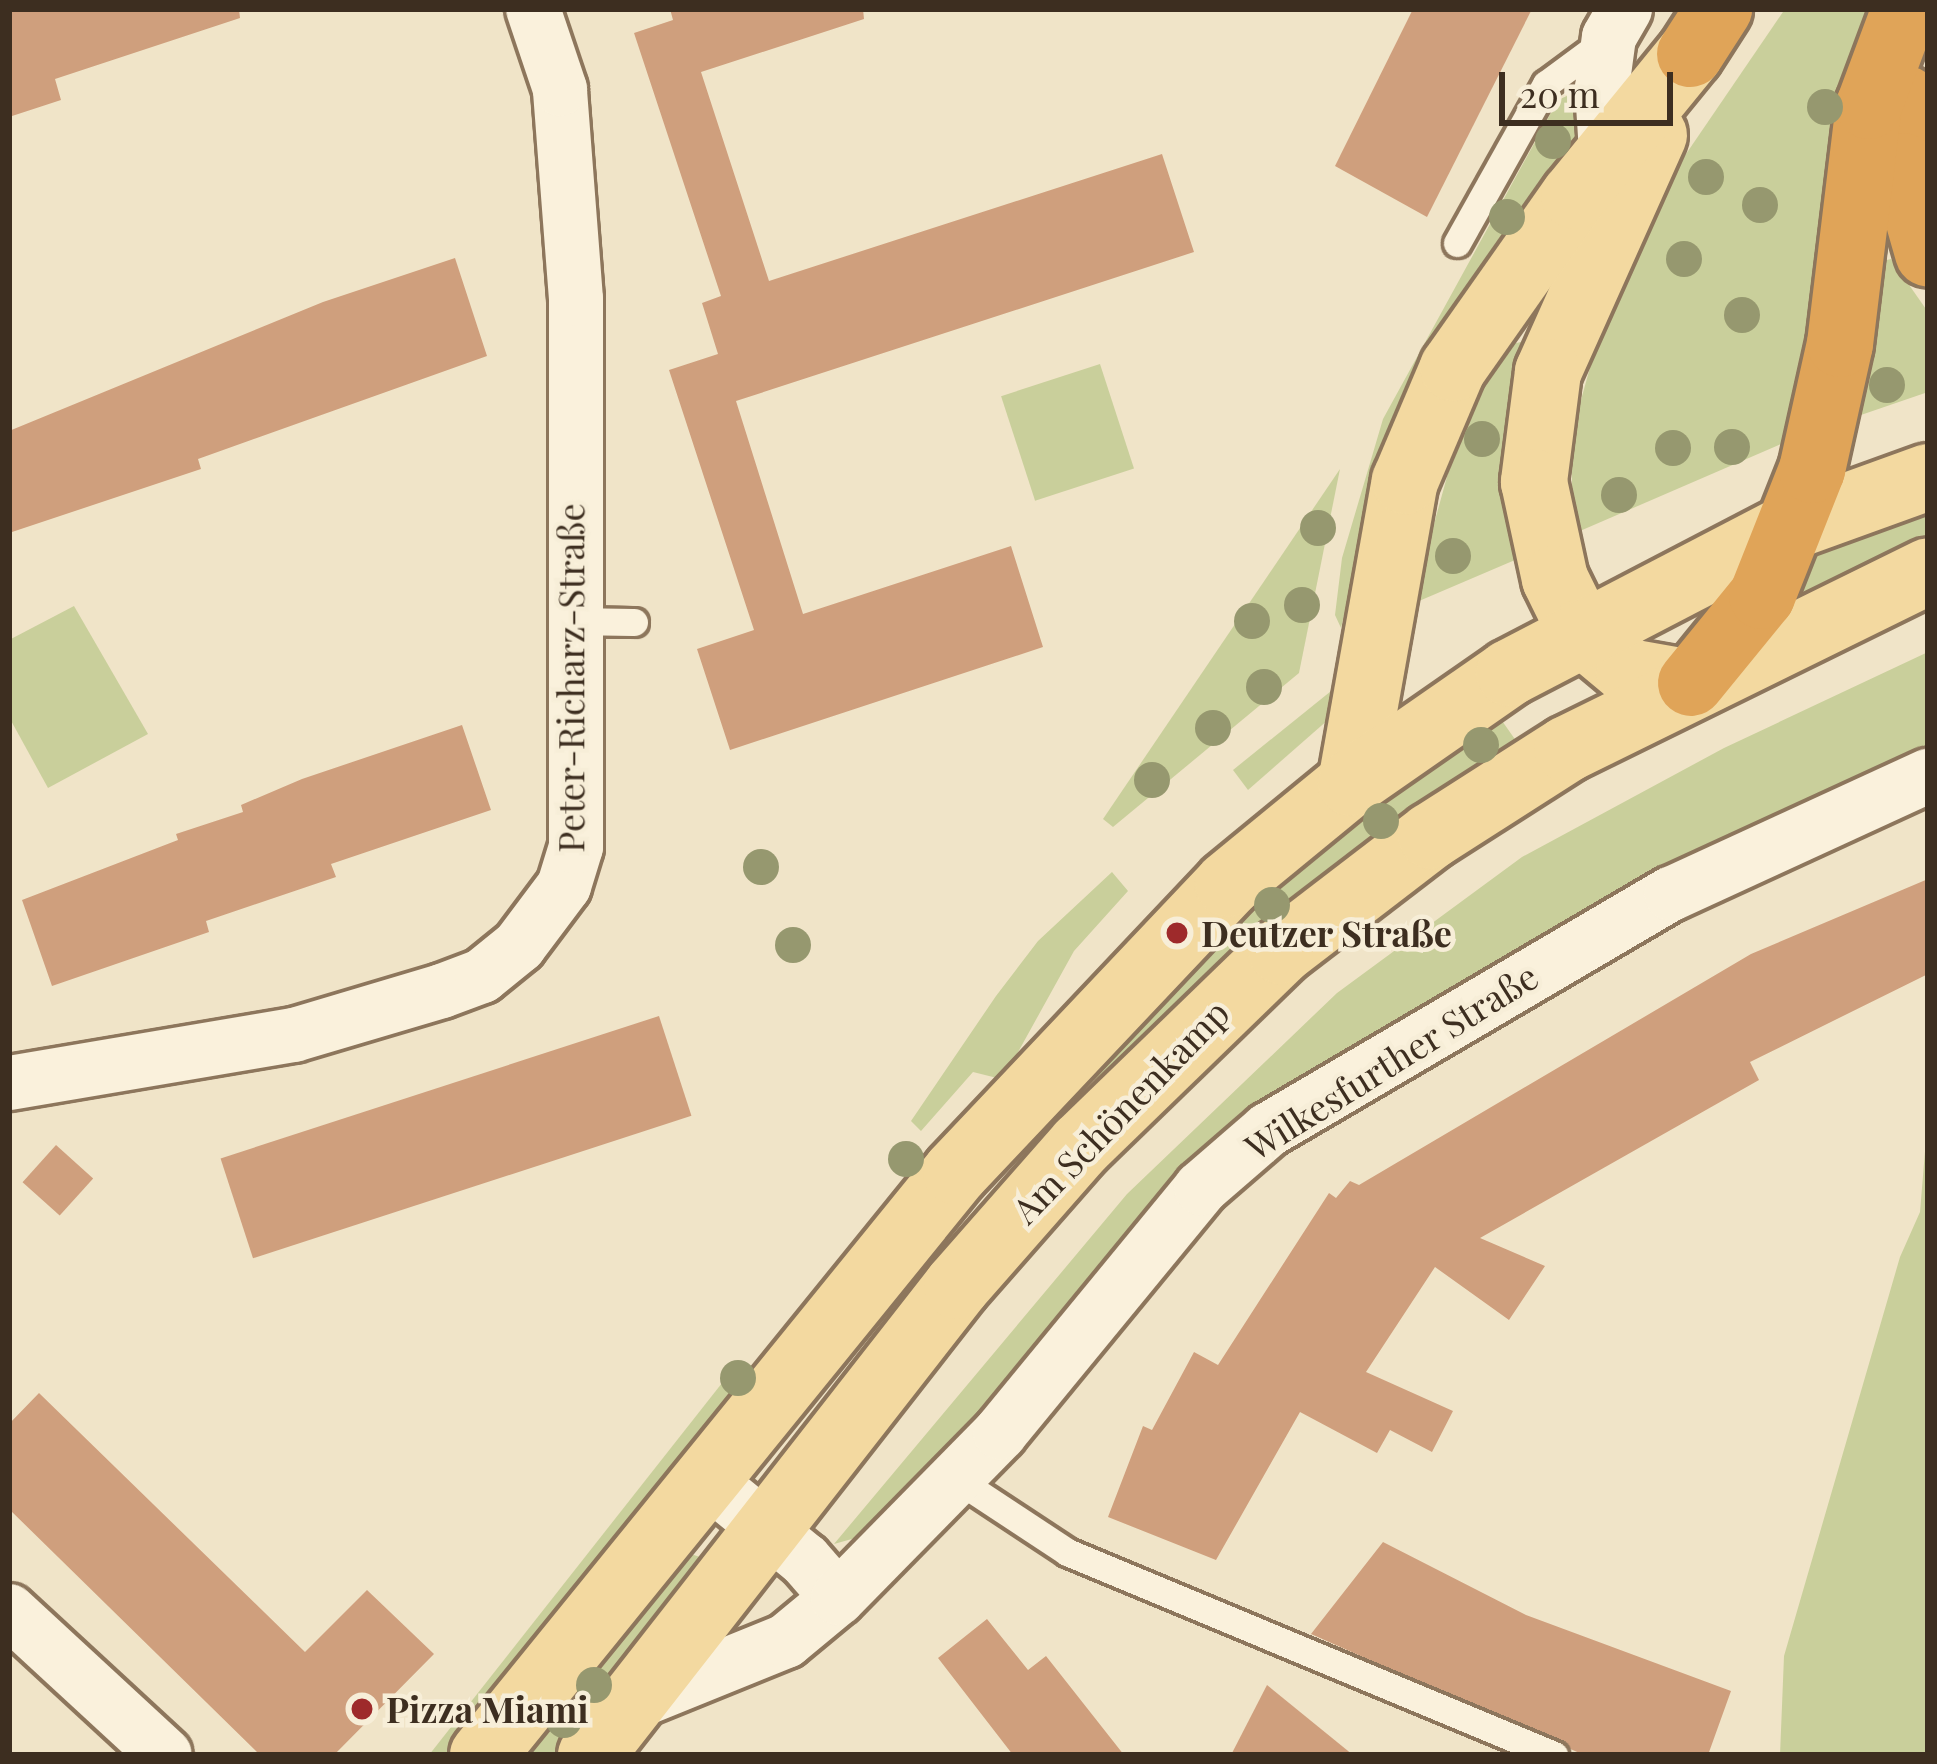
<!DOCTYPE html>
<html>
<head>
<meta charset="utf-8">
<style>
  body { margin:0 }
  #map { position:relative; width:1937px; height:1764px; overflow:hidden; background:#f0e4c8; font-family:"Playfair Display",serif }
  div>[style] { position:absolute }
  .green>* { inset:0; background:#c9cf9b; transform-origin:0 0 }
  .building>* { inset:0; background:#cf9f7d; transform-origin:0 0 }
  .roads { filter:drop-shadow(3px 0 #8d765c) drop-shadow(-3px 0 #8d765c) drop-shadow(0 3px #8d765c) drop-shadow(0 -3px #8d765c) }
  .lane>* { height:27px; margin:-13.5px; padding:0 13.5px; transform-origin:13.5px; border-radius:13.5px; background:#faf1dc }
  .street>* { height:54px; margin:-27px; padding:0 27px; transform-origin:27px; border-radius:27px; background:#faf1dc }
  .primary>* { height:66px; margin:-33px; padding:0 33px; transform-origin:33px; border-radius:33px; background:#f3d9a0 }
  .highway>* { height:66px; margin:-33px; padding:0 33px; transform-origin:33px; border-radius:33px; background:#e0a458 }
  .trees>* { width:36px; height:36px; margin:-18px; border-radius:50%; background:#96986f }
  .dots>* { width:33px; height:33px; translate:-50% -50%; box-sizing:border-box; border:6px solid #f7eed8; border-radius:50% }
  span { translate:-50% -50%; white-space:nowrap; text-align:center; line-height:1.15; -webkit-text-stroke:9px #f7eed8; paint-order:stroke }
  .street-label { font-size:36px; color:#3d2e20 }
  .poi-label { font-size:36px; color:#3d2e20; font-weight:700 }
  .left { translate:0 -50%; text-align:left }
  .frame { position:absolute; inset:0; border:12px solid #3d2e20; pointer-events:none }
  .scale { position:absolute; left:1499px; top:72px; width:174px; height:54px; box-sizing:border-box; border:6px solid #3d2e20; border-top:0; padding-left:15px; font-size:36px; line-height:42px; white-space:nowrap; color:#3d2e20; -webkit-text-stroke:9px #f7eed8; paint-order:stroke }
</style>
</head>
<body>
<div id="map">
  <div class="green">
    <div style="clip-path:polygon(1785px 9px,1872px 9px,1788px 441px,1573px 534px,1571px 436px,1604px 317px,1671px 176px)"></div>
    <div style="clip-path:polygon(1580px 90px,1576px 140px,1469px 292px,1376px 480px,1341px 628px,1335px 615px,1342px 558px,1383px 419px,1558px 100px)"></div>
    <div style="clip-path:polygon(1891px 259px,1928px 312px,1928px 392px,1858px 416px,1883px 261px)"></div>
    <div style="clip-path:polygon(1521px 342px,1502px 505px,1515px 560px,1412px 604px,1456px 444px,1494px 366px,1507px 345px)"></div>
    <div style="left:1100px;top:364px;width:110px;height:104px;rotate:72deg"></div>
    <div style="clip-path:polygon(1340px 469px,1299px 673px,1113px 827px,1103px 819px)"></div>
    <div style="clip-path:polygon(1928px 514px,1928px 535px,1801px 594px,1811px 557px)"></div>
    <div style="clip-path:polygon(74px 606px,148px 734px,48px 788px,9px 717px,9px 640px)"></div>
    <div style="clip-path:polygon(1928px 652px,1928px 754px,1654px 877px,1282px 1089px,1190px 1174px,1040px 1355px,866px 1535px,834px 1544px,1127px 1194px,1337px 993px,1522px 857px,1724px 748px)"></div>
    <div style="clip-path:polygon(1341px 683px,1329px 719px,1248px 790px,1233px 770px)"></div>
    <div style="clip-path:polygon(1500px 718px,1519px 745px,1217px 968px,1096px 1081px,1087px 1076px,1280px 879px)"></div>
    <div style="clip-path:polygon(1112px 872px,1128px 891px,1074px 951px,1012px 1063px,997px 1078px,973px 1072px,921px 1131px,911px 1121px,996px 996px,1038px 941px)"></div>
    <div style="clip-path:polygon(1928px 1115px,1928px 1755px,1780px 1755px,1784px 1656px,1900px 1257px,1920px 1212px)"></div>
    <div style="clip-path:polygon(737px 1364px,751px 1375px,445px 1755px,429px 1755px)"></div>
    <div style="clip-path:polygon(688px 1553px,700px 1557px,697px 1574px,553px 1755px,520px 1755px)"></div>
  </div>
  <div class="building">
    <div style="clip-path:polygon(9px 9px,239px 9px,240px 18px,55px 79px,61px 100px,9px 117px)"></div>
    <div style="clip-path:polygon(670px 9px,863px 9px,864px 19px,701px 72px,769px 281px,1162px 154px,1194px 252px,736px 401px,803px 614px,1011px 546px,1043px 647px,730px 750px,697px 649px,754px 630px,669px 370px,718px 354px,702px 303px,721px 296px,634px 33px,673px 20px)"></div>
    <div style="clip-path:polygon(1413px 9px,1532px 9px,1427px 217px,1335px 166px)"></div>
    <div style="clip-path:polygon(455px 258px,487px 356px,198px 459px,201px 469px,9px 533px,9px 431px,323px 302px)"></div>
    <div style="clip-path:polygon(462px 725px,491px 810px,331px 864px,336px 877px,206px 921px,209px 932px,52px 986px,22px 900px,178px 840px,176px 834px,243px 812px,241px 805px,302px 779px)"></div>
    <div style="clip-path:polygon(1928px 879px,1928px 974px,1750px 1062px,1759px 1080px,1480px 1238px,1545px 1266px,1509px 1320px,1435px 1267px,1366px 1372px,1453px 1411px,1432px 1452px,1390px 1430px,1377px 1453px,1300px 1412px,1216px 1560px,1108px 1517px,1143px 1426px,1152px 1430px,1194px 1352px,1218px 1365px,1329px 1193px,1336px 1198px,1350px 1181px,1359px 1185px,1751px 954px)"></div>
    <div style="left:659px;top:1016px;width:105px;height:461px;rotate:72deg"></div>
    <div style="left:56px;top:1145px;width:50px;height:50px;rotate:42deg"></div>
    <div style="clip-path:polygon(39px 1393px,305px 1652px,367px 1590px,434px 1654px,334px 1755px,260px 1755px,9px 1509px,9px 1424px)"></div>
    <div style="clip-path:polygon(1383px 1542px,1526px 1615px,1731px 1691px,1708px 1755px,1584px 1755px,1311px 1634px)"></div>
    <div style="clip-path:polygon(987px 1619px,1028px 1670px,1046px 1656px,1124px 1755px,1013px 1755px,938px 1658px)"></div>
    <div style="clip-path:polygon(1267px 1685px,1353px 1755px,1231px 1755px)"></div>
  </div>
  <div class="roads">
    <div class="lane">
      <div style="left:1457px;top:243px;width:182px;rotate:-60.8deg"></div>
      <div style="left:1546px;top:84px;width:71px;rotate:-36.4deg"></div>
      <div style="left:571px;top:621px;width:63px;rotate:0.9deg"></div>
      <div style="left:958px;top:1480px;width:131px;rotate:33.4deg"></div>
      <div style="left:1067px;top:1552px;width:528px;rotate:22.63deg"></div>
    </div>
    <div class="street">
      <div style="left:1608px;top:182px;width:94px;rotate:-93.7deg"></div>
      <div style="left:1602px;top:88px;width:51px;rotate:-82.2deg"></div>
      <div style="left:1609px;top:37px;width:32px;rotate:-60deg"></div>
      <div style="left:9px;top:1083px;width:289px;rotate:-9.6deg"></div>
      <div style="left:294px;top:1035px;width:154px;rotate:-16.6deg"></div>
      <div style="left:442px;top:991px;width:43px;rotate:-20.6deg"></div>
      <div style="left:482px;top:976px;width:48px;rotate:-39deg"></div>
      <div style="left:519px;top:946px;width:75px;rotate:-53.1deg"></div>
      <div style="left:564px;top:886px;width:41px;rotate:-72.9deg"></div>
      <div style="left:576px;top:847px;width:548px;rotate:-90deg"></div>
      <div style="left:576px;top:299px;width:211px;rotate:-94.4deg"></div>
      <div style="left:560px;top:89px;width:84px;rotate:-108.6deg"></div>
      <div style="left:705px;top:1478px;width:129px;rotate:39.4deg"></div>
      <div style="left:805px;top:1560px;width:50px;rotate:49deg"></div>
      <div style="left:9px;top:1611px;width:212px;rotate:42.7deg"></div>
      <div style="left:633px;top:1703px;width:165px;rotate:-22.1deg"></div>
      <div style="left:786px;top:1641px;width:67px;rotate:-39.6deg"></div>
      <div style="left:838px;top:1598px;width:231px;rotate:-45.5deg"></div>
      <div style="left:1000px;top:1433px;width:317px;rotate:-50.6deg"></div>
      <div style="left:1201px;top:1188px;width:89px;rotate:-40.9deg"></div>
      <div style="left:1268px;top:1130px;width:467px;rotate:-30.4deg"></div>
      <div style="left:1671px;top:894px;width:283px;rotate:-24.7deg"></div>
    </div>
    <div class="primary">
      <div style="left:1654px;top:135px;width:260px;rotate:114.1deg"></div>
      <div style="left:1548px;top:372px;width:111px;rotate:97.3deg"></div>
      <div style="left:1534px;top:482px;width:99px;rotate:77.8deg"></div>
      <div style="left:1555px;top:579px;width:59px;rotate:63.9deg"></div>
      <div style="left:1581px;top:632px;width:62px;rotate:39.8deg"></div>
      <div style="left:1629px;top:672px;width:63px;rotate:10.1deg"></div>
      <div style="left:1351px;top:783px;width:307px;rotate:-79.9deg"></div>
      <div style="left:1405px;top:481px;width:123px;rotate:-67deg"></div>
      <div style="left:1453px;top:368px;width:210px;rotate:-54.9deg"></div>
      <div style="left:1574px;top:196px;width:183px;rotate:-50.8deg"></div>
      <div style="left:483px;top:1755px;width:751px;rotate:-50.95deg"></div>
      <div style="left:956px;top:1172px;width:396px;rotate:-46.6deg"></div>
      <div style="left:1228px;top:884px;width:159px;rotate:-39.4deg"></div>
      <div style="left:1351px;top:783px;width:193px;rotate:-34.8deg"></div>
      <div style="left:1509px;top:673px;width:317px;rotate:-27.5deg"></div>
      <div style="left:1790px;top:527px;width:147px;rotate:-19.9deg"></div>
      <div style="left:591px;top:1755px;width:595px;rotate:-52.03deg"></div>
      <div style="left:957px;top:1286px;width:188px;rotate:-48.7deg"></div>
      <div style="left:1081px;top:1145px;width:279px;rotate:-44.1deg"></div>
      <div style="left:1281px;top:951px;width:189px;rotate:-37.5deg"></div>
      <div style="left:1431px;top:836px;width:161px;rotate:-32.6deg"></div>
      <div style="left:1567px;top:749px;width:402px;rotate:-26.2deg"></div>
    </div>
    <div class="highway">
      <div style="left:1690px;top:54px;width:54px;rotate:-57.2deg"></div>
      <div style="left:1906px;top:99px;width:67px;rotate:92.6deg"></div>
      <div style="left:1903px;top:166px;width:91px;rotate:74deg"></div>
      <div style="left:1691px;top:683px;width:112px;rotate:-50.8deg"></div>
      <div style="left:1762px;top:596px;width:136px;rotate:-68.4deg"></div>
      <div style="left:1812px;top:470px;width:129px;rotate:-77.5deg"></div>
      <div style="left:1840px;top:344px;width:240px;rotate:-83.1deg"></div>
      <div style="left:1869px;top:106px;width:103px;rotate:-69.6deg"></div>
    </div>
  </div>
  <div class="trees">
    <div style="left:1825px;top:107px"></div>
    <div style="left:1553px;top:141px"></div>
    <div style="left:1706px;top:177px"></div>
    <div style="left:1760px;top:205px"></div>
    <div style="left:1507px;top:217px"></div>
    <div style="left:1684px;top:259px"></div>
    <div style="left:1742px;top:315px"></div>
    <div style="left:1887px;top:385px"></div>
    <div style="left:1482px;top:439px"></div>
    <div style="left:1732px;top:447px"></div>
    <div style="left:1673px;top:448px"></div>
    <div style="left:1619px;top:495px"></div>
    <div style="left:1318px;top:528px"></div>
    <div style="left:1453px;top:556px"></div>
    <div style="left:1302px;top:605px"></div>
    <div style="left:1252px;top:621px"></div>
    <div style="left:1264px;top:687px"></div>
    <div style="left:1213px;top:728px"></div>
    <div style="left:1481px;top:745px"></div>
    <div style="left:1152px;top:780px"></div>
    <div style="left:1381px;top:821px"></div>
    <div style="left:761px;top:867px"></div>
    <div style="left:1272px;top:905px"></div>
    <div style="left:793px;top:945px"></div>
    <div style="left:906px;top:1159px"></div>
    <div style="left:738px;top:1378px"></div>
    <div style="left:594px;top:1685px"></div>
    <div style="left:564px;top:1720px"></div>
  </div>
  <div class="dots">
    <div style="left:1177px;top:933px;background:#9e2a2b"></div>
    <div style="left:362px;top:1709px;background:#9e2a2b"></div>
  </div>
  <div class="street-label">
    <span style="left:570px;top:678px;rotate:-90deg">Peter-Richarz-Straße</span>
    <span style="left:1391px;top:1061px;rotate:-32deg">Wilkesfurther Straße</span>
    <span style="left:1120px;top:1111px;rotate:-46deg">Am Schönenkamp</span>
  </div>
  <div class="poi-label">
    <span class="left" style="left:1201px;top:933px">Deutzer Straße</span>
    <span class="left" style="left:386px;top:1709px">Pizza Miami</span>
  </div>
  <div class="frame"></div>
  <div class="scale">20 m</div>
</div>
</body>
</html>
